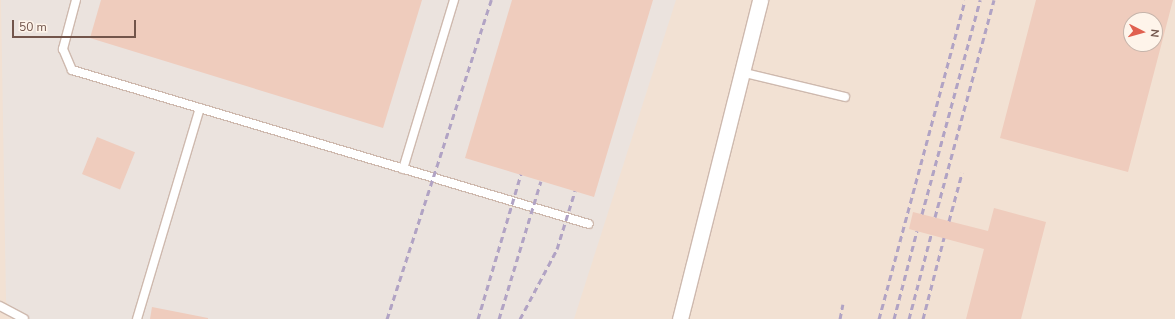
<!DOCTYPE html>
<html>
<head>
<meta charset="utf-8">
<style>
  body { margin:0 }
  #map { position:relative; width:1175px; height:319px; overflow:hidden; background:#fbf0e4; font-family:"Nunito Sans",sans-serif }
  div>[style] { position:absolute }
  .residential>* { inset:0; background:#f2e1d3 }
  .industrial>* { inset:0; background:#ebe3de }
  .building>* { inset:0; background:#efccbd; transform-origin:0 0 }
  .roads { filter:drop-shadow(1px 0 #ceb9ae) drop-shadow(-1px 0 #ceb9ae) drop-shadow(0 1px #ceb9ae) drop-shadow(0 -1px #ceb9ae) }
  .service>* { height:8px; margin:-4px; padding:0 4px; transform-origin:4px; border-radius:4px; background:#fff }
  .minor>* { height:15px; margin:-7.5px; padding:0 7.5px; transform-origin:7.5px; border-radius:7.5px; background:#fff }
  .rail>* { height:3px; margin-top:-1.5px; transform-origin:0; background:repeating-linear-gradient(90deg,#b1a3c4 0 6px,transparent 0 10px) }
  span { translate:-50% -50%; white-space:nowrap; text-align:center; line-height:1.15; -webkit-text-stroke:3px #fef4ea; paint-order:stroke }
  .north { position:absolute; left:1123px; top:12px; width:40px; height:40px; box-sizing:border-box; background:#fef4ea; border:1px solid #c6b4aa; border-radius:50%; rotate:96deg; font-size:11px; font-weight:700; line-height:16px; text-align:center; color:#72554b }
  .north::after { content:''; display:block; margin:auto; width:14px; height:18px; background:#e0604f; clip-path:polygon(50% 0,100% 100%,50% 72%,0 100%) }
  .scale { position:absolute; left:12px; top:20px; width:124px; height:18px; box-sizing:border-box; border:2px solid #72554b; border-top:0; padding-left:5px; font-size:12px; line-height:14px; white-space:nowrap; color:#72554b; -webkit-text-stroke:3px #fef4ea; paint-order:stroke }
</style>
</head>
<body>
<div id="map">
  <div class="residential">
    <div style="clip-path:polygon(evenodd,0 0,1175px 0,1175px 319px,0 319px,0 0,1131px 20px,1155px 20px,1155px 44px,1131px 44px,1131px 20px)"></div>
  </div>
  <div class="industrial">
    <div style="clip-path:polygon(1px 0,676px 0,574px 319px,24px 319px,6px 302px)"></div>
  </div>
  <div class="building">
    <div style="clip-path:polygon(101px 0,422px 0,383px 128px,90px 38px)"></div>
    <div style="clip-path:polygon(512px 0,653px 0,594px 197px,465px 158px)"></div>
    <div style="clip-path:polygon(evenodd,1036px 0,1173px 0,1128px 172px,1000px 138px,1036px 0,1131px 20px,1155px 20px,1155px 44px,1131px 44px,1131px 20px)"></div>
    <div style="left:97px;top:137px;width:41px;height:40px;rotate:22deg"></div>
    <div style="clip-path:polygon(994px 208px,1046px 222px,1021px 319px,966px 319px,984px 249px,909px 229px,913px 212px,988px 231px)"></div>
    <div style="clip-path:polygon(152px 307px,208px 318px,208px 319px,150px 319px)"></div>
  </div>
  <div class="roads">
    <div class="service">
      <div style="left:76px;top:0;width:51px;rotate:104.9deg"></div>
      <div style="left:63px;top:49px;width:23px;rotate:67deg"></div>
      <div style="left:72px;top:70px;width:539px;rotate:16.59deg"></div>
      <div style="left:741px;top:72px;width:107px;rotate:13.5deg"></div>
      <div style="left:403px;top:169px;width:177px;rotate:-73.2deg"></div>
      <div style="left:0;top:306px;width:27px;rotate:28deg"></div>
      <div style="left:137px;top:319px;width:220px;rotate:-73.4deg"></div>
    </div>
    <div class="minor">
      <div style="left:680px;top:319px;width:329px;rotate:-75.9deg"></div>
    </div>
  </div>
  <div class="rail">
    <div style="left:922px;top:214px;width:222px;rotate:-74.8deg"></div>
    <div style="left:935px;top:217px;width:225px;rotate:-74.8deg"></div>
    <div style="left:949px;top:221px;width:50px;rotate:-74.8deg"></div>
    <div style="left:387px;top:319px;width:336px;rotate:-71.9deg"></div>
    <div style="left:478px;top:319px;width:151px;rotate:-73.5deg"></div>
    <div style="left:499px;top:319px;width:144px;rotate:-73.1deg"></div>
    <div style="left:520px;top:319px;width:79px;rotate:-62.1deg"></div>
    <div style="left:557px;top:249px;width:61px;rotate:-72.8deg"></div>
    <div style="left:840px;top:319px;width:15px;rotate:-79deg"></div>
    <div style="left:879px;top:319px;width:330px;rotate:-74.9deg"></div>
    <div style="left:894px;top:319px;width:91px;rotate:-75.4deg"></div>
    <div style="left:909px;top:319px;width:87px;rotate:-75.3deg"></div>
    <div style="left:923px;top:319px;width:84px;rotate:-75.5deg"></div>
  </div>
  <div class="north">N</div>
  <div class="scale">50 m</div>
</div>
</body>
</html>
